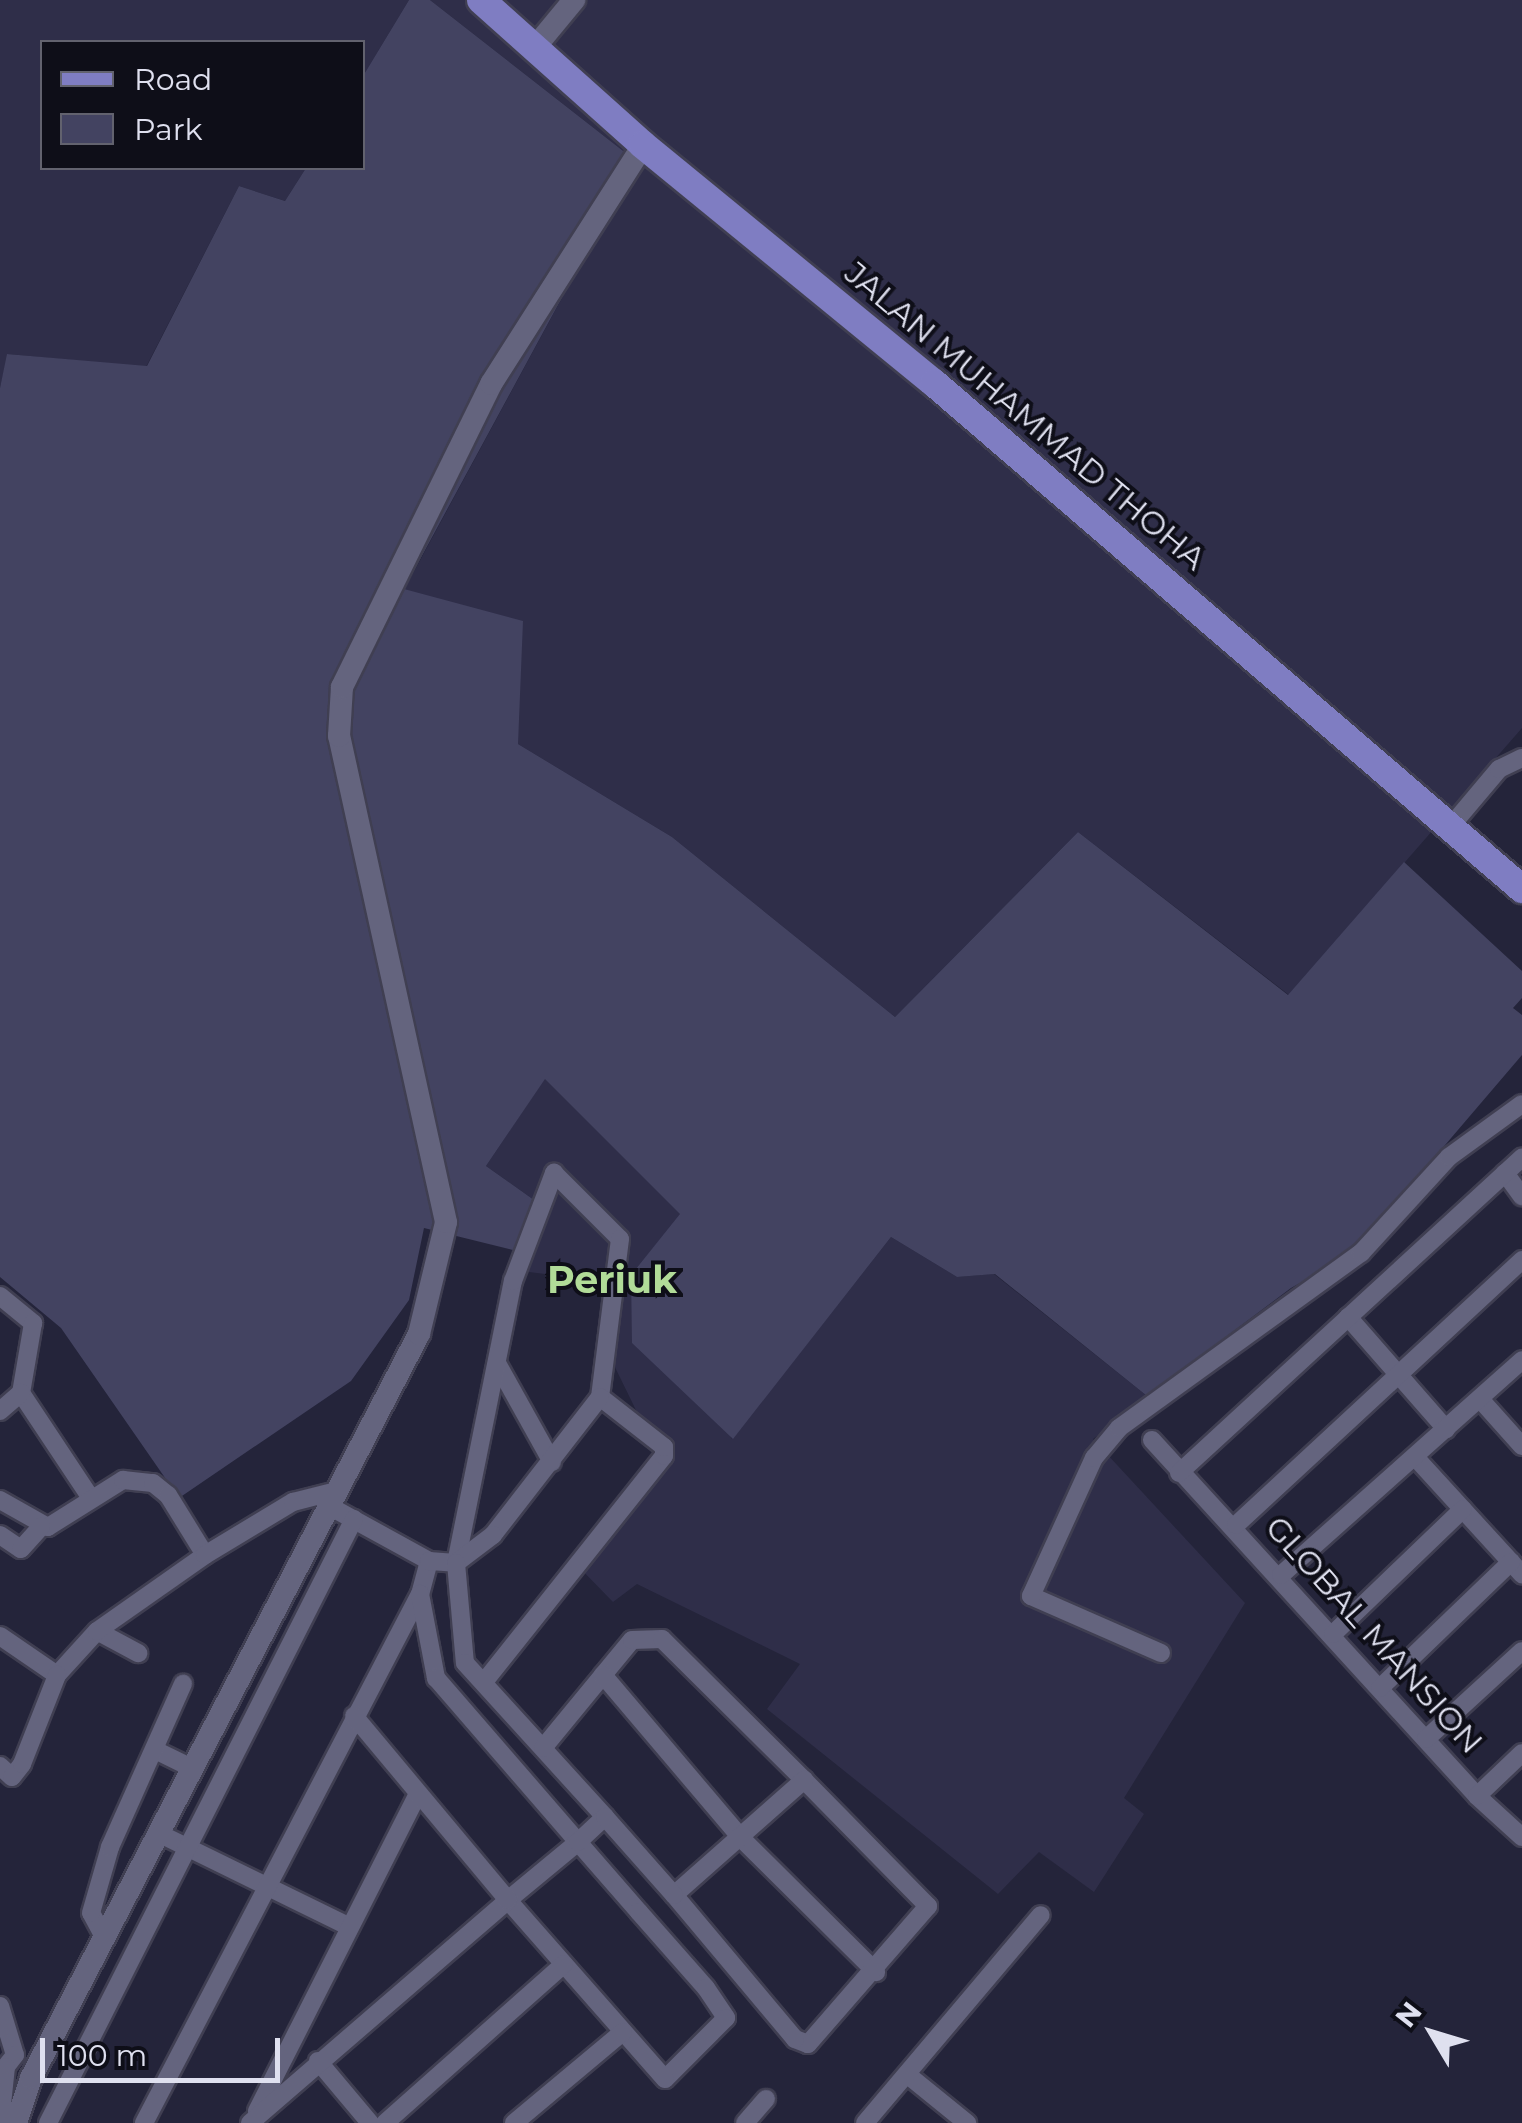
<!DOCTYPE html>
<html>
<head>
<meta charset="utf-8">
<style>
  body { margin:0 }
  #map { position:relative; width:1522px; height:2123px; overflow:hidden; background:#24243a; font-family:Montserrat,sans-serif }
  div>[style] { position:absolute }
  .built>* { inset:0; background:#2f2e49 }
  .green>* { inset:0; background:#434361 }
  .roads { filter:drop-shadow(2px 0 #403f52) drop-shadow(-2px 0 #403f52) drop-shadow(0 2px #403f52) drop-shadow(0 -2px #403f52) }
  .minor>* { height:18px; margin:-9px; padding:0 9px; transform-origin:9px; border-radius:9px; background:#64647e }
  .tertiary>* { height:22px; margin:-11px; padding:0 11px; transform-origin:11px; border-radius:11px; background:#64647e }
  .primary>* { height:28px; margin:-14px; padding:0 14px; transform-origin:14px; border-radius:14px; background:#7f7dc2 }
  span { translate:-50% -50%; white-space:nowrap; text-align:center; line-height:1.15; -webkit-text-stroke:8px #0e0e18; paint-order:stroke }
  .street-label { font-size:32px; color:#dfe0ef }
  .quarter-label { font-size:38px; color:#b1db98; font-weight:700 }
  .legend { position:absolute; left:40px; top:40px; width:325px; height:130px; box-sizing:border-box; background:#0e0e18; border:2px solid #62626e; margin:0; padding:12px 18px; list-style:none; font-size:30px; color:#dfe0ef }
  .legend li { display:flex; align-items:center; gap:20px; height:50px }
  .legend b { width:50px; border:2px solid #62626e }
  .north { position:absolute; left:1382px; top:1983px; width:100px; height:100px; -webkit-text-stroke:8px #0e0e18; paint-order:stroke; rotate:308deg; font-size:28px; font-weight:700; line-height:40px; text-align:center; color:#dfe0ef }
  .north::after { content:''; display:block; margin:auto; width:35px; height:45px; background:#dfe0ef; clip-path:polygon(50% 0,100% 100%,50% 72%,0 100%) }
  .scale { position:absolute; left:40px; top:2038px; width:240px; height:45px; box-sizing:border-box; border:5px solid #dfe0ef; border-top:0; padding-left:12px; font-size:30px; line-height:35px; white-space:nowrap; color:#dfe0ef; -webkit-text-stroke:8px #0e0e18; paint-order:stroke }
</style>
</head>
<body>
<div id="map">
  <div class="built">
    <div style="clip-path:polygon(0 0,409px 0,363px 76px,362px 42px,42px 42px,42px 168px,306px 168px,285px 201px,239px 186px,146px 367px,8px 354px,0 388px)"></div>
    <div style="clip-path:polygon(430px 0,1522px 0,1522px 728px,1289px 995px,1078px 832px,895px 1017px,672px 837px,518px 744px,404px 590px,636px 161px)"></div>
    <div style="clip-path:polygon(545px 1078px,681px 1214px,631px 1275px,732px 1439px,891px 1237px,957px 1277px,994px 1274px,1147px 1396px,1093px 1439px,1245px 1603px,1124px 1798px,1144px 1814px,1094px 1892px,1039px 1852px,998px 1894px,767px 1709px,800px 1664px,637px 1584px,613px 1602px,574px 1562px,658px 1455px,607px 1351px,601px 1281px,529px 1272px,513px 1250px,534px 1200px,486px 1166px)"></div>
  </div>
  <div class="green">
    <div style="clip-path:polygon(409px 0,430px 0,636px 161px,404px 589px,523px 621px,518px 744px,672px 837px,895px 1017px,1078px 832px,1288px 995px,1404px 862px,1522px 971px,1522px 998px,1513px 1008px,1522px 1015px,1522px 1055px,1352px 1254px,1291px 1288px,1147px 1396px,995px 1274px,957px 1277px,891px 1237px,733px 1439px,632px 1343px,631px 1275px,680px 1214px,545px 1079px,486px 1166px,534px 1200px,513px 1250px,424px 1228px,409px 1300px,351px 1381px,179px 1498px,61px 1328px,0 1277px,0 388px,7px 354px,147px 366px,239px 186px,285px 201px,306px 168px,362px 168px,363px 76px)"></div>
  </div>
  <div class="roads">
    <div class="minor">
      <div style="left:1451px;top:826px;width:75px;rotate:-49.9deg"></div>
      <div style="left:1499px;top:769px;width:25px;rotate:-26deg"></div>
      <div style="left:1505px;top:1173px;width:29px;rotate:54deg"></div>
      <div style="left:0;top:1296px;width:43px;rotate:39.3deg"></div>
      <div style="left:33px;top:1323px;width:71px;rotate:99.7deg"></div>
      <div style="left:21px;top:1393px;width:125px;rotate:56.4deg"></div>
      <div style="left:1348px;top:1317px;width:149px;rotate:48.8deg"></div>
      <div style="left:498px;top:1365px;width:111px;rotate:60.9deg"></div>
      <div style="left:1480px;top:1399px;width:63px;rotate:48.2deg"></div>
      <div style="left:0;top:1411px;width:28px;rotate:-41deg"></div>
      <div style="left:1152px;top:1440px;width:482px;rotate:47.6deg"></div>
      <div style="left:1477px;top:1796px;width:61px;rotate:42.3deg"></div>
      <div style="left:1415px;top:1457px;width:159px;rotate:47.6deg"></div>
      <div style="left:1179px;top:1473px;width:466px;rotate:-42.6deg"></div>
      <div style="left:0;top:1500px;width:55px;rotate:29.4deg"></div>
      <div style="left:48px;top:1527px;width:89px;rotate:-32.1deg"></div>
      <div style="left:123px;top:1480px;width:30px;rotate:6deg"></div>
      <div style="left:153px;top:1483px;width:19px;rotate:39deg"></div>
      <div style="left:168px;top:1495px;width:70px;rotate:58.3deg"></div>
      <div style="left:329px;top:1506px;width:114px;rotate:28.8deg"></div>
      <div style="left:429px;top:1561px;width:34px;rotate:105deg"></div>
      <div style="left:1236px;top:1525px;width:390px;rotate:-42.8deg"></div>
      <div style="left:0;top:1535px;width:25px;rotate:34deg"></div>
      <div style="left:21px;top:1549px;width:30px;rotate:-48deg"></div>
      <div style="left:429px;top:1561px;width:27px;rotate:4deg"></div>
      <div style="left:456px;top:1563px;width:288px;rotate:-78.6deg"></div>
      <div style="left:513px;top:1281px;width:116px;rotate:-69.2deg"></div>
      <div style="left:554px;top:1173px;width:93px;rotate:45deg"></div>
      <div style="left:620px;top:1239px;width:159px;rotate:97.2deg"></div>
      <div style="left:1281px;top:1575px;width:323px;rotate:-41.7deg"></div>
      <div style="left:97px;top:1631px;width:47px;rotate:28.2deg"></div>
      <div style="left:1333px;top:1634px;width:180px;rotate:-43.9deg"></div>
      <div style="left:0;top:1636px;width:69px;rotate:34.4deg"></div>
      <div style="left:57px;top:1675px;width:59px;rotate:-47.7deg"></div>
      <div style="left:97px;top:1631px;width:132px;rotate:-35.1deg"></div>
      <div style="left:205px;top:1555px;width:103px;rotate:-31.1deg"></div>
      <div style="left:293px;top:1502px;width:44px;rotate:-14.3deg"></div>
      <div style="left:1161px;top:1653px;width:142px;rotate:-156.3deg"></div>
      <div style="left:1031px;top:1596px;width:152px;rotate:-65.5deg"></div>
      <div style="left:1094px;top:1458px;width:39px;rotate:-50deg"></div>
      <div style="left:1119px;top:1428px;width:299px;rotate:-35.9deg"></div>
      <div style="left:1361px;top:1253px;width:130px;rotate:-47.5deg"></div>
      <div style="left:1449px;top:1157px;width:90px;rotate:-36deg"></div>
      <div style="left:603px;top:1675px;width:45px;rotate:-50.4deg"></div>
      <div style="left:632px;top:1640px;width:30px;rotate:-2deg"></div>
      <div style="left:662px;top:1639px;width:200px;rotate:44.8deg"></div>
      <div style="left:484px;top:1682px;width:289px;rotate:-51.5deg"></div>
      <div style="left:664px;top:1456px;width:9px;rotate:-90deg"></div>
      <div style="left:664px;top:1447px;width:81px;rotate:-142deg"></div>
      <div style="left:600px;top:1397px;width:175px;rotate:127.8deg"></div>
      <div style="left:493px;top:1535px;width:46px;rotate:142.9deg"></div>
      <div style="left:456px;top:1563px;width:100px;rotate:84.9deg"></div>
      <div style="left:465px;top:1663px;width:208px;rotate:47.7deg"></div>
      <div style="left:1380px;top:1688px;width:182px;rotate:-43.9deg"></div>
      <div style="left:1426px;top:1739px;width:130px;rotate:-42.5deg"></div>
      <div style="left:543px;top:1748px;width:94px;rotate:-50.6deg"></div>
      <div style="left:603px;top:1675px;width:215px;rotate:49.7deg"></div>
      <div style="left:742px;top:1839px;width:189px;rotate:44.8deg"></div>
      <div style="left:155px;top:1750px;width:43px;rotate:26deg"></div>
      <div style="left:0;top:1766px;width:16px;rotate:43deg"></div>
      <div style="left:12px;top:1777px;width:16px;rotate:-52deg"></div>
      <div style="left:22px;top:1764px;width:96px;rotate:-68.5deg"></div>
      <div style="left:804px;top:1780px;width:177px;rotate:45.5deg"></div>
      <div style="left:928px;top:1906px;width:183px;rotate:131deg"></div>
      <div style="left:808px;top:2044px;width:14px;rotate:-159deg"></div>
      <div style="left:795px;top:2039px;width:188px;rotate:-130deg"></div>
      <div style="left:674px;top:1895px;width:174px;rotate:-41.5deg"></div>
      <div style="left:1477px;top:1796px;width:62px;rotate:-43.7deg"></div>
      <div style="left:160px;top:1834px;width:209px;rotate:26.1deg"></div>
      <div style="left:104px;top:1937px;width:27px;rotate:-118deg"></div>
      <div style="left:91px;top:1913px;width:69px;rotate:-73.9deg"></div>
      <div style="left:110px;top:1847px;width:179px;rotate:-65.9deg"></div>
      <div style="left:0;top:2006px;width:51px;rotate:73deg"></div>
      <div style="left:15px;top:2055px;width:24px;rotate:128deg"></div>
      <div style="left:318px;top:2061px;width:81px;rotate:50deg"></div>
      <div style="left:909px;top:2076px;width:75px;rotate:39deg"></div>
      <div style="left:257px;top:2111px;width:356px;rotate:-63.1deg"></div>
      <div style="left:0;top:2123px;width:56px;rotate:-83.9deg"></div>
      <div style="left:48px;top:2123px;width:677px;rotate:-63.13deg"></div>
      <div style="left:144px;top:2123px;width:597px;rotate:-62.45deg"></div>
      <div style="left:420px;top:1594px;width:86px;rotate:79.2deg"></div>
      <div style="left:436px;top:1678px;width:217px;rotate:49.1deg"></div>
      <div style="left:578px;top:1842px;width:93px;rotate:48.9deg"></div>
      <div style="left:639px;top:1912px;width:101px;rotate:48.6deg"></div>
      <div style="left:706px;top:1988px;width:36px;rotate:56deg"></div>
      <div style="left:726px;top:2018px;width:86px;rotate:135deg"></div>
      <div style="left:665px;top:2079px;width:238px;rotate:-131.3deg"></div>
      <div style="left:508px;top:1900px;width:91px;rotate:-39.6deg"></div>
      <div style="left:578px;top:1842px;width:37px;rotate:-43deg"></div>
      <div style="left:605px;top:1817px;width:104px;rotate:48.5deg"></div>
      <div style="left:250px;top:2123px;width:341px;rotate:-40.8deg"></div>
      <div style="left:508px;top:1900px;width:240px;rotate:-129.9deg"></div>
      <div style="left:385px;top:2123px;width:239px;rotate:-41.6deg"></div>
      <div style="left:514px;top:2123px;width:142px;rotate:-39.9deg"></div>
      <div style="left:745px;top:2123px;width:32px;rotate:-49deg"></div>
      <div style="left:865px;top:2123px;width:272px;rotate:-49.8deg"></div>
    </div>
    <div class="tertiary">
      <div style="left:536px;top:46px;width:60px;rotate:-50.4deg"></div>
      <div style="left:16px;top:2123px;width:47px;rotate:-71.6deg"></div>
      <div style="left:31px;top:2078px;width:839px;rotate:-62.46deg"></div>
      <div style="left:419px;top:1334px;width:115px;rotate:-76.4deg"></div>
      <div style="left:446px;top:1222px;width:498px;rotate:-102.4deg"></div>
      <div style="left:339px;top:736px;width:49px;rotate:-86.5deg"></div>
      <div style="left:342px;top:687px;width:338px;rotate:-63.8deg"></div>
      <div style="left:491px;top:384px;width:283px;rotate:-57.5deg"></div>
    </div>
    <div class="primary">
      <div style="left:481px;top:0;width:217px;rotate:41.8deg"></div>
      <div style="left:643px;top:145px;width:376px;rotate:39.3deg"></div>
      <div style="left:934px;top:383px;width:776px;rotate:40.71deg"></div>
    </div>
  </div>
  <div class="street-label">
    <span style="left:1025px;top:416px;rotate:40deg">JALAN MUHAMMAD THOHA</span>
    <span style="left:1374px;top:1635px;rotate:48deg">GLOBAL MANSION</span>
  </div>
  <div class="quarter-label">
    <span style="left:612px;top:1280px">Periuk</span>
  </div>
  <ul class="legend">
  <li><b style="height:12px;background:#7f7dc2"></b>Road</li>
  <li><b style="height:28px;background:#434361"></b>Park</li>
  </ul>
  <div class="north">N</div>
  <div class="scale">100 m</div>
</div>
</body>
</html>
